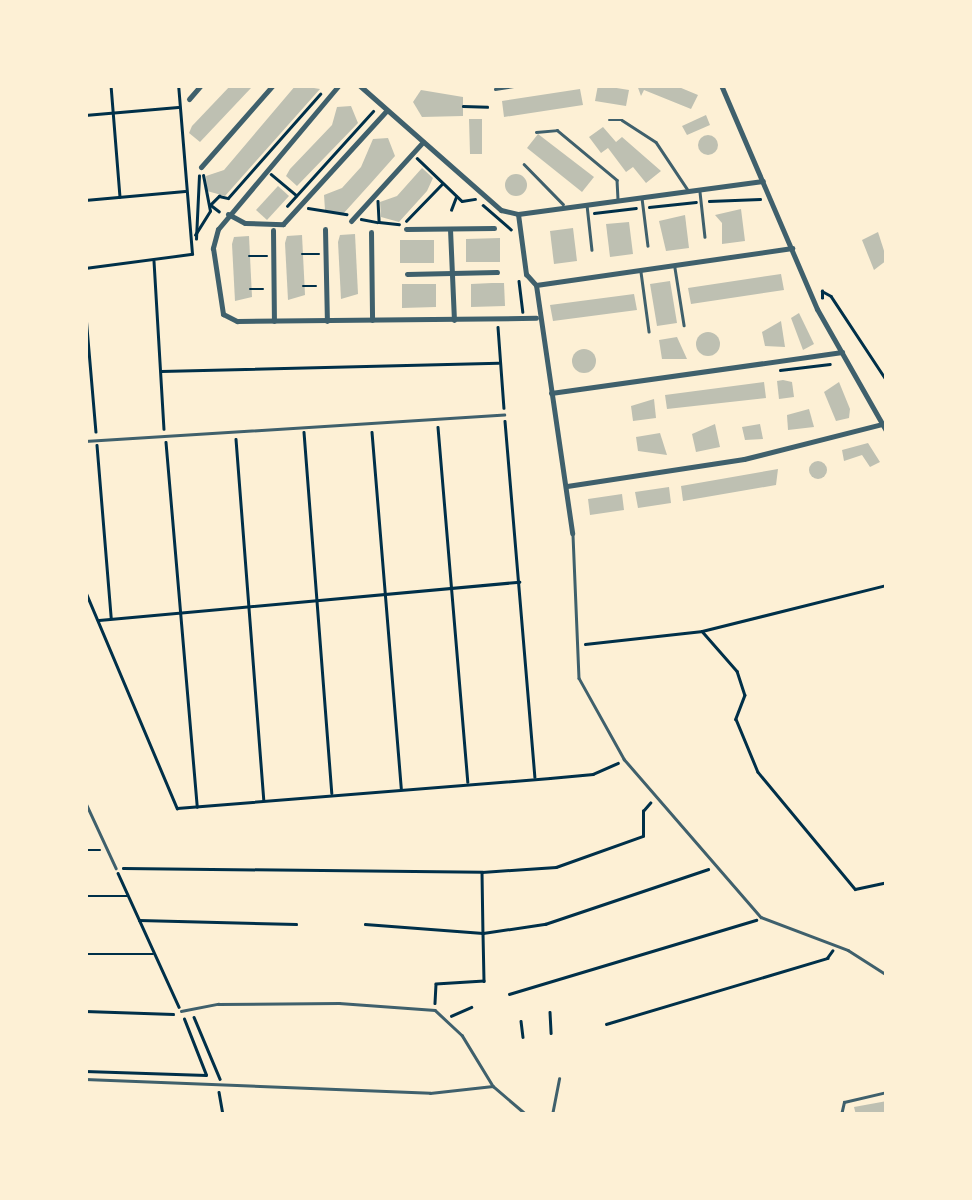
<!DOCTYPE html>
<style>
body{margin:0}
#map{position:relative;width:972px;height:1200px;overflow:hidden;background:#fdf0d5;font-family:"PT Serif",serif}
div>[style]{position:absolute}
.building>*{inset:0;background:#bec0b2}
.round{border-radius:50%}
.path>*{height:2.5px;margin:-1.25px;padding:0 1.25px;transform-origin:1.25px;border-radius:1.25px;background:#003049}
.service>*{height:2.5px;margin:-1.25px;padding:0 1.25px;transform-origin:1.25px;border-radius:1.25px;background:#3f606c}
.minor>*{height:5px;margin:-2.5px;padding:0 2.5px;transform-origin:2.5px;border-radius:2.5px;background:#3f606c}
span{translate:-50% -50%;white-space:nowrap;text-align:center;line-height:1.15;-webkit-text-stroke:10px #fdf0d5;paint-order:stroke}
.frame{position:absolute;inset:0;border:88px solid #fdf0d5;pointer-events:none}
</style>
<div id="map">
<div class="building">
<i style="clip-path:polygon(231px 85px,251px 88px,200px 142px,189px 133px,192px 126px)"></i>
<i style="clip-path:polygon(296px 85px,320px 89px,225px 196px,207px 191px,206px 176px,224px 170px)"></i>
<i style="clip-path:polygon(598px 85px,629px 90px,626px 106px,595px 101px)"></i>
<i style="clip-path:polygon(637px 85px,674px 85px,698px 95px,691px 109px,644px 90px,641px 96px)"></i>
<i style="clip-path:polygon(580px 89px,583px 105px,504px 117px,502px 101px)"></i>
<i style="clip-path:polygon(421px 90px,463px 97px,463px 116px,422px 117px,413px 102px)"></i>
<i style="clip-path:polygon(351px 106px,358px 123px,297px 186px,286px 176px,290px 169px,332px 125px,337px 107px)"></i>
<i style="clip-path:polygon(706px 115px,710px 125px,687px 135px,682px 126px)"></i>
<i style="clip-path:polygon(469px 119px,482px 119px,482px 154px,470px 154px)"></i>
<i style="clip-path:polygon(603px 127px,616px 142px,622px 137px,661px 171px,646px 183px,633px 167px,626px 172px,608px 148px,601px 153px,589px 137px)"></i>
<i style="clip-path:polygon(538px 134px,594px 177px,582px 192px,527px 148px)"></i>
<i class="round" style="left:698px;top:135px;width:20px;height:20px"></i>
<i style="clip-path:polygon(388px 138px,395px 156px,371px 183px,343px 214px,325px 210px,324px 195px,342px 188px,361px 167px,373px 139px)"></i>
<i style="clip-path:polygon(422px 168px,433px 178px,427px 191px,399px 222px,381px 217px,380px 202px,397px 196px)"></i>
<i class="round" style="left:505px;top:174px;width:22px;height:22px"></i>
<i style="clip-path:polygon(278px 186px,289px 196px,267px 220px,256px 210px)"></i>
<i style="clip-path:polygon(741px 209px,745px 241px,722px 244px,722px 223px,715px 215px)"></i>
<i style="clip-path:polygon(685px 215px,689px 248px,666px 251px,659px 221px)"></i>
<i style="clip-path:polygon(629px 222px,633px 254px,610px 257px,606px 224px)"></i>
<i style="clip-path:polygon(573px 228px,577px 261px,554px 264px,550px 231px)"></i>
<i style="clip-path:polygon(878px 232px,887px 260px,874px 270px,862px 240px)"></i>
<i style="clip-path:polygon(355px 234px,358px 294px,341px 299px,338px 242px,340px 235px)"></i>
<i style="clip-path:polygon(302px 235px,305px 295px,288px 300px,285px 243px,287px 236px)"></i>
<i style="clip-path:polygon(249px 236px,252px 297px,235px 301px,232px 244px,234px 237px)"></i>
<i style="clip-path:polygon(500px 238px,500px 262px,466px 262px,466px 239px)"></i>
<i style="clip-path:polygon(400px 240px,434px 240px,434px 263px,400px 263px)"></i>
<i style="clip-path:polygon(781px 274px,784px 290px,691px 304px,688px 288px)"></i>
<i style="clip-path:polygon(670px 281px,677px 323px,657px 326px,650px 284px)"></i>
<i style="clip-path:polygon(492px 283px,504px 283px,505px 306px,471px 307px,471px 284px)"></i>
<i style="clip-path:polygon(402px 284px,436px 284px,436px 307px,402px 308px)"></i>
<i style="clip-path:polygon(634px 294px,637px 310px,553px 321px,550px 305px)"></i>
<i style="clip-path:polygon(799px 313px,814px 344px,803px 350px,791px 318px)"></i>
<i style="clip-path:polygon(781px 321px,785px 347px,765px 346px,762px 332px)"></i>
<i class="round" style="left:696px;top:332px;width:24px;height:24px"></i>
<i style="clip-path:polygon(677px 337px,687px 359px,662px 359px,659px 340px)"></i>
<i class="round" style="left:572px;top:349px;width:24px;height:24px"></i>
<i style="clip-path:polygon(783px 380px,792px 382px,794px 397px,779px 399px,777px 381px)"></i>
<i style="clip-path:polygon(764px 382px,766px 398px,667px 409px,665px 395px)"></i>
<i style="clip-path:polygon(839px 382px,850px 409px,849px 418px,836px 421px,824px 392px)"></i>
<i style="clip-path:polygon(654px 399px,656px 418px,633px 421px,631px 406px)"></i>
<i style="clip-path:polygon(809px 409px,814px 427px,788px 430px,787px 415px)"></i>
<i style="clip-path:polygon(715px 424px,720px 447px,696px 452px,692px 434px)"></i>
<i style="clip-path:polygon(760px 424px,763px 439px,745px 440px,742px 427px)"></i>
<i style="clip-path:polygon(660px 433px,667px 455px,638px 451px,636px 437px)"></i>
<i style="clip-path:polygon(868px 443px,880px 462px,870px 467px,862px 455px,844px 461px,842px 450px)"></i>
<i class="round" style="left:809px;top:461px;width:18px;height:18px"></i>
<i style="clip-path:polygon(778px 469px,776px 485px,683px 501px,681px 486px)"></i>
<i style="clip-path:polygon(669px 487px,671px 503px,638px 508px,635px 492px)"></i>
<i style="clip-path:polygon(622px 494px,624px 510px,590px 515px,588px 499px)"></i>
<i style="clip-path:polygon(887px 1101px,887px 1115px,856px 1115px,854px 1107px)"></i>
</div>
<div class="path">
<i style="left:111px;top:85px;width:112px;rotate:85.4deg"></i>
<i style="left:463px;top:106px;width:24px;rotate:2deg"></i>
<i style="left:85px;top:115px;width:93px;rotate:-4.9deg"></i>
<i style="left:417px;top:158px;width:62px;rotate:43.7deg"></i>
<i style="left:462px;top:201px;width:13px;rotate:-9deg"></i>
<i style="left:271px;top:174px;width:33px;rotate:40deg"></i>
<i style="left:85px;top:200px;width:100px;rotate:-5.1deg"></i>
<i style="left:378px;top:201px;width:21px;rotate:87deg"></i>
<i style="left:379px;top:222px;width:20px;rotate:6deg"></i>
<i style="left:709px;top:201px;width:51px;rotate:-2.2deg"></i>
<i style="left:483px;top:205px;width:37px;rotate:41deg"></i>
<i style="left:287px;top:206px;width:128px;rotate:-47.8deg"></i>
<i style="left:649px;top:207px;width:47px;rotate:-6.1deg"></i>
<i style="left:308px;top:208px;width:39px;rotate:9deg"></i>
<i style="left:451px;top:210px;width:14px;rotate:-69deg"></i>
<i style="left:219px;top:212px;width:11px;rotate:-142deg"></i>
<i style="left:210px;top:205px;width:13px;rotate:-45deg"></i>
<i style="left:219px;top:196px;width:9px;rotate:13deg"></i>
<i style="left:228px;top:198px;width:139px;rotate:-48.5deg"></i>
<i style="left:594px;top:213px;width:42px;rotate:-6.8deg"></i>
<i style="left:361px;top:219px;width:16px;rotate:11deg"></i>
<i style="left:406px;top:221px;width:52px;rotate:-45.8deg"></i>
<i style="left:195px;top:235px;width:28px;rotate:-58deg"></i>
<i style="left:210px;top:211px;width:36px;rotate:-101deg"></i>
<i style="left:196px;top:239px;width:63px;rotate:-87.3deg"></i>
<i style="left:302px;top:254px;width:17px"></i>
<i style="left:249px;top:256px;width:18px"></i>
<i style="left:154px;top:261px;width:168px;rotate:86.6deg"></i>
<i style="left:85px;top:268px;width:108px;rotate:-7.5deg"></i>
<i style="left:192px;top:254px;width:170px;rotate:-94.7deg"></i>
<i style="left:519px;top:281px;width:31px;rotate:83deg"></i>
<i style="left:303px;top:286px;width:13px"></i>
<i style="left:250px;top:289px;width:13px"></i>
<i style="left:822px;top:298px;width:7px;rotate:-90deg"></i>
<i style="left:822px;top:291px;width:10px;rotate:29deg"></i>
<i style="left:831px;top:296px;width:102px;rotate:56.6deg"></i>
<i style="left:85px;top:304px;width:128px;rotate:85.1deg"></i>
<i style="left:498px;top:327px;width:81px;rotate:85.8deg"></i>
<i style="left:780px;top:370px;width:50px;rotate:-6.8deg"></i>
<i style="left:161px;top:371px;width:337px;rotate:-1.4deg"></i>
<i style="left:505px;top:421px;width:357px;rotate:85.2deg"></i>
<i style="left:438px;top:427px;width:356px;rotate:85.2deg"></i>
<i style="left:304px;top:432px;width:362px;rotate:85.6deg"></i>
<i style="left:372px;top:432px;width:357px;rotate:85.3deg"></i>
<i style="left:236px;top:439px;width:362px;rotate:85.6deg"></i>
<i style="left:166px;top:442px;width:366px;rotate:85.1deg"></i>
<i style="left:97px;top:445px;width:173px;rotate:85.3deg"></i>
<i style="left:85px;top:590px;width:237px;rotate:67.1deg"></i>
<i style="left:177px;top:808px;width:374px;rotate:-4.6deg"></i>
<i style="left:550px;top:778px;width:43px;rotate:-5.3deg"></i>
<i style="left:593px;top:774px;width:27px;rotate:-24deg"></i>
<i style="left:99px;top:620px;width:422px;rotate:-5.2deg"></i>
<i style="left:702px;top:631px;width:53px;rotate:48.8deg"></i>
<i style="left:737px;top:671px;width:25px;rotate:72deg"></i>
<i style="left:745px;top:695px;width:26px;rotate:111deg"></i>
<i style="left:736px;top:719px;width:57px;rotate:67.5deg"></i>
<i style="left:758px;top:772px;width:152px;rotate:50.3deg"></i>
<i style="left:855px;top:889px;width:33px;rotate:-12deg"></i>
<i style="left:585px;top:644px;width:118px;rotate:-6.3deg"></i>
<i style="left:702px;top:631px;width:191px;rotate:-14deg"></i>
<i style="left:85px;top:850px;width:15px"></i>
<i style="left:123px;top:868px;width:359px;rotate:0.6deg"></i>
<i style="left:482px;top:872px;width:74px;rotate:-3.9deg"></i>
<i style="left:556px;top:867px;width:92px;rotate:-19.6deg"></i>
<i style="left:643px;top:836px;width:25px;rotate:-90deg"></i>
<i style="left:643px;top:811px;width:11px;rotate:-49deg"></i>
<i style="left:482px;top:872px;width:61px;rotate:89.1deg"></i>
<i style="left:483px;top:933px;width:63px;rotate:-8.3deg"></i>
<i style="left:545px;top:924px;width:172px;rotate:-18.6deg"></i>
<i style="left:118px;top:873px;width:147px;rotate:65.5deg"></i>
<i style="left:85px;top:896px;width:42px"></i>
<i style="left:139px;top:920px;width:157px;rotate:1.5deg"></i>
<i style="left:365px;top:924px;width:118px;rotate:4.4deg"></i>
<i style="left:483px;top:933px;width:48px;rotate:88.8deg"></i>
<i style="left:484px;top:981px;width:48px;rotate:176.4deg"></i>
<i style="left:436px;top:984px;width:19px;rotate:93deg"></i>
<i style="left:85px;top:954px;width:68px"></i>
<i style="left:509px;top:994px;width:258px;rotate:-16.7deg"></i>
<i style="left:85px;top:1011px;width:88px;rotate:2deg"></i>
<i style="left:550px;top:1012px;width:21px;rotate:87deg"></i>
<i style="left:451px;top:1016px;width:22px;rotate:-24deg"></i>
<i style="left:194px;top:1017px;width:67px;rotate:67.2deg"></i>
<i style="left:521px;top:1021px;width:16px;rotate:83deg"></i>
<i style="left:606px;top:1024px;width:231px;rotate:-16.6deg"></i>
<i style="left:827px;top:958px;width:9px;rotate:-54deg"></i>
<i style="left:85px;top:1071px;width:121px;rotate:1.9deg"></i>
<i style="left:206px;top:1075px;width:60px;rotate:-111.4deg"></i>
<i style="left:219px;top:1092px;width:23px;rotate:80deg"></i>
</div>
<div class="service">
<i style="left:495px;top:89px;width:26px;rotate:-9deg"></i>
<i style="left:609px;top:120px;width:13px"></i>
<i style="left:622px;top:120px;width:40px;rotate:32.9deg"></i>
<i style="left:656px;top:142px;width:58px;rotate:56.3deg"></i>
<i style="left:536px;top:132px;width:21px;rotate:-5deg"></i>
<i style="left:557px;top:130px;width:78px;rotate:39.8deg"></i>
<i style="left:617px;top:180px;width:19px;rotate:87deg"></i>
<i style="left:524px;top:164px;width:56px;rotate:45.7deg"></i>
<i style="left:700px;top:192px;width:45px;rotate:83.7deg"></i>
<i style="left:642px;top:198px;width:48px;rotate:82.9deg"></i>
<i style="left:587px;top:205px;width:45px;rotate:83.7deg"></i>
<i style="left:675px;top:268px;width:58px;rotate:81deg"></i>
<i style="left:641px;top:272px;width:60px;rotate:82.3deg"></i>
<i style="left:85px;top:441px;width:420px;rotate:-3.6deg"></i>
<i style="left:573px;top:535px;width:143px;rotate:87.6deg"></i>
<i style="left:579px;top:678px;width:93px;rotate:60.9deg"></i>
<i style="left:624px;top:759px;width:209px;rotate:49.1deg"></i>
<i style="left:761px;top:917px;width:93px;rotate:20.8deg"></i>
<i style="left:848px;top:950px;width:46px;rotate:32.7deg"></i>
<i style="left:85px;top:801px;width:74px;rotate:65.2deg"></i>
<i style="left:181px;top:1011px;width:38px;rotate:-11deg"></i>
<i style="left:218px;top:1004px;width:121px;rotate:-0.5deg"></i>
<i style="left:339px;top:1003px;width:96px;rotate:4.2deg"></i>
<i style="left:435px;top:1010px;width:37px;rotate:43deg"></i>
<i style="left:462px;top:1035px;width:60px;rotate:58.7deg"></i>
<i style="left:493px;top:1086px;width:45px;rotate:40.5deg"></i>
<i style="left:85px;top:1079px;width:345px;rotate:2.3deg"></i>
<i style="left:430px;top:1093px;width:63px;rotate:-6.3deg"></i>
<i style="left:552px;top:1115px;width:37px;rotate:-79deg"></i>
<i style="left:841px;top:1115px;width:13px;rotate:-77deg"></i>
<i style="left:844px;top:1102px;width:44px;rotate:-13.1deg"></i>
</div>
<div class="minor">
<i style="left:339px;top:85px;width:188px;rotate:130deg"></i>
<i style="left:218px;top:229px;width:20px;rotate:105deg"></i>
<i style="left:213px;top:248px;width:67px;rotate:81.4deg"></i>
<i style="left:223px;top:314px;width:16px;rotate:27deg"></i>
<i style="left:237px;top:321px;width:299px;rotate:-0.6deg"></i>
<i style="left:359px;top:85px;width:189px;rotate:41.4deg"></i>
<i style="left:501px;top:210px;width:17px;rotate:13deg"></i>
<i style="left:518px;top:214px;width:247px;rotate:-7.7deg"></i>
<i style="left:721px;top:85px;width:244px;rotate:66.8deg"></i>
<i style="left:817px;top:309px;width:142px;rotate:60.4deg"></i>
<i style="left:189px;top:99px;width:18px;rotate:-49deg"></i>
<i style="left:201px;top:167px;width:109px;rotate:-48.7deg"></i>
<i style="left:228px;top:214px;width:19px;rotate:28deg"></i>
<i style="left:245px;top:223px;width:38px;rotate:2deg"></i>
<i style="left:283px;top:224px;width:154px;rotate:-47.6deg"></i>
<i style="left:518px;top:214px;width:61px;rotate:82.4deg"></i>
<i style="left:526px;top:274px;width:15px;rotate:48deg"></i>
<i style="left:536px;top:285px;width:251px;rotate:81.7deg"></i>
<i style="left:351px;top:221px;width:107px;rotate:-47.7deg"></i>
<i style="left:325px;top:229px;width:92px;rotate:88.8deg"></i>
<i style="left:406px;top:229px;width:88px;rotate:-0.7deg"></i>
<i style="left:450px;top:229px;width:91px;rotate:87.5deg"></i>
<i style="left:273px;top:230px;width:91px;rotate:89.4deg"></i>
<i style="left:371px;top:232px;width:88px;rotate:89.3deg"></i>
<i style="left:407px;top:274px;width:90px;rotate:-1.3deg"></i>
<i style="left:536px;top:285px;width:259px;rotate:-8.2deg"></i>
<i style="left:551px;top:393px;width:294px;rotate:-8deg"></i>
<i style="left:567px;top:486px;width:179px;rotate:-8.7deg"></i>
<i style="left:744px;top:459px;width:142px;rotate:-14.2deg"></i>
</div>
<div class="frame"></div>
</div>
